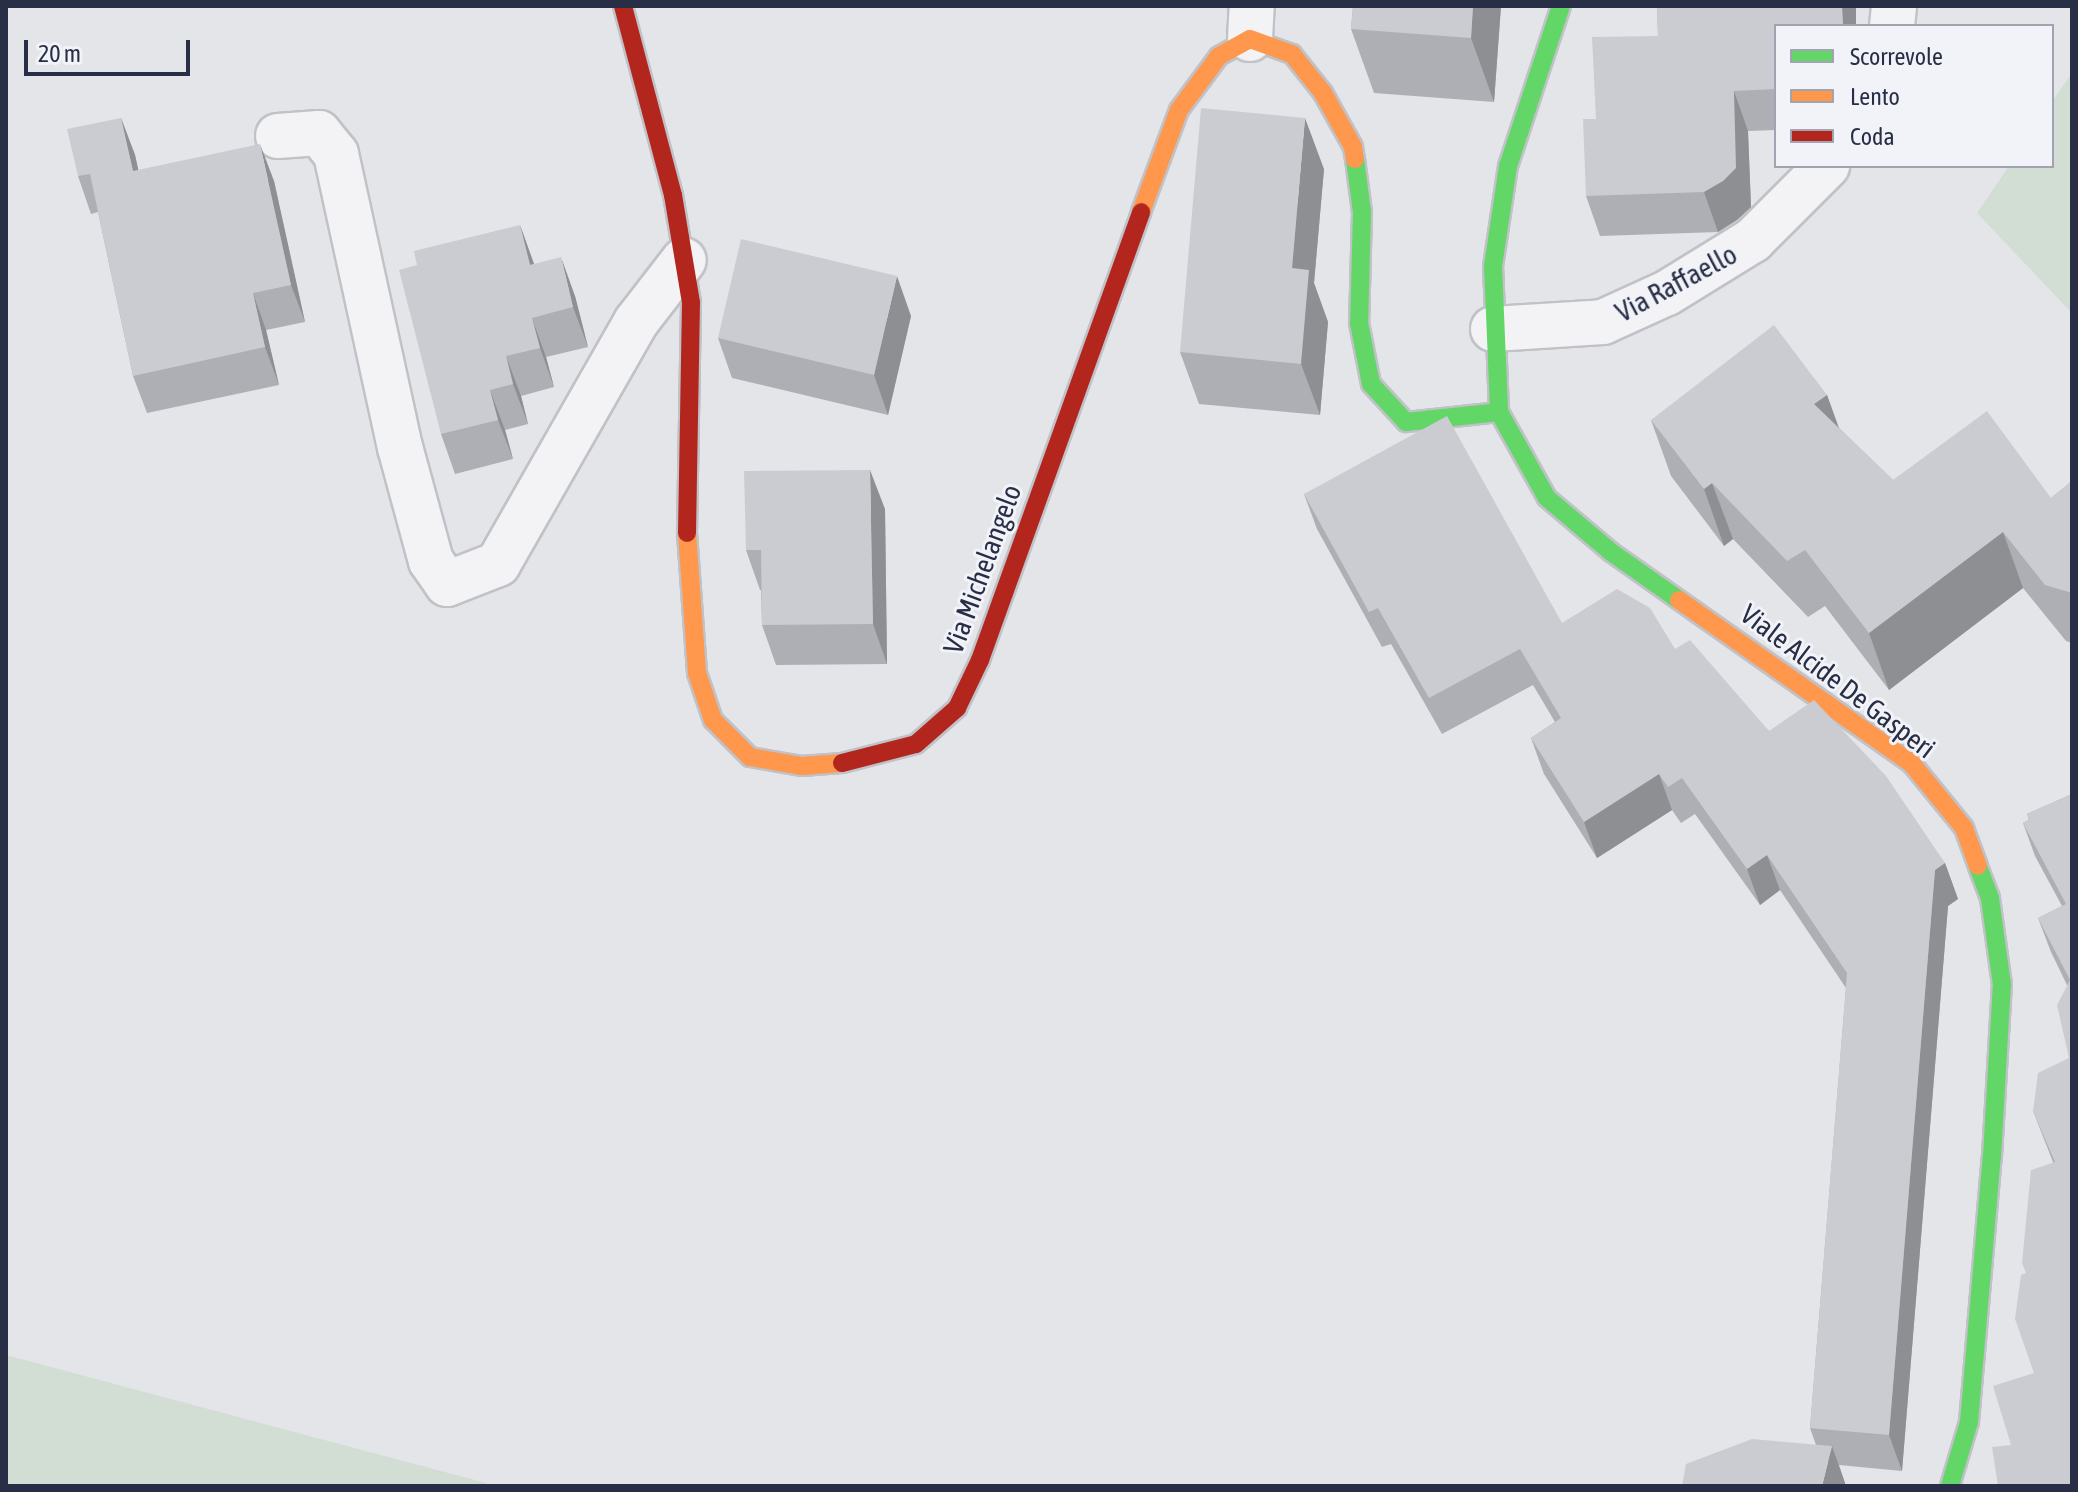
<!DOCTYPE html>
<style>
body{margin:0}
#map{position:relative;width:2078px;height:1492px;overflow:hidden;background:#e3e5e9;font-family:"Asap Condensed",sans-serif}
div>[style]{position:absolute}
.green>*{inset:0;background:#d2ddd3}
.roads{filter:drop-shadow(2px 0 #c0c2c7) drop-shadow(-2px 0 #c0c2c7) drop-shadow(0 2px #c0c2c7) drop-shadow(0 -2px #c0c2c7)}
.street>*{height:44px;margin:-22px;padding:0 22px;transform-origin:22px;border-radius:22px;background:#f3f3f5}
.fast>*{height:18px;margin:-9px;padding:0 9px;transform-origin:9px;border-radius:9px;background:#63d668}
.slow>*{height:18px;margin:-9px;padding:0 9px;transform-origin:9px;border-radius:9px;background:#ff974d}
.jam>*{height:18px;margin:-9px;padding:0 9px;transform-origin:9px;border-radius:9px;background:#b3261e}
.wall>*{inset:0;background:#aeafb4}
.shaded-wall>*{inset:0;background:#8d8f92}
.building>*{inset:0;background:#caccd1}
span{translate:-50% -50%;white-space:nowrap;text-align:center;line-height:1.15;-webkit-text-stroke:6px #f1f3f8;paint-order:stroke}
.street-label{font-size:28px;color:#282e45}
.frame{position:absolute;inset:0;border:8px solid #282e45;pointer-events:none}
.legend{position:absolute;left:1774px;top:24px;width:280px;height:144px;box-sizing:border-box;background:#f1f3f8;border:2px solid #a1a4b0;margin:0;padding:10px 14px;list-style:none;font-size:24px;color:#282e45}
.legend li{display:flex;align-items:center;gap:16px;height:40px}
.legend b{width:40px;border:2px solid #a1a4b0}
.scale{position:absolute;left:24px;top:40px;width:166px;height:36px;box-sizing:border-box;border:4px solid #282e45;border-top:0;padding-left:10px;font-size:24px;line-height:28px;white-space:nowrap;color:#282e45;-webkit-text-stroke:6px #f1f3f8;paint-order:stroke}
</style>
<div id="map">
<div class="green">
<i style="clip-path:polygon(2072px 73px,2072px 313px,1977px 213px,2009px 166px,2052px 166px,2052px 102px)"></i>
<i style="clip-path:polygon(6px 1355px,486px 1483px,486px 1486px,6px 1486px)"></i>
</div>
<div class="roads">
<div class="street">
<i style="left:1892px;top:26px;width:20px;rotate:-84deg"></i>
<i style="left:1250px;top:39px;width:33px;rotate:-87deg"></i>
<i style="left:278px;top:136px;width:41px;rotate:-4.2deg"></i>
<i style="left:319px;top:133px;width:27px;rotate:51deg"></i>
<i style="left:336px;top:154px;width:300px;rotate:77.7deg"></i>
<i style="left:400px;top:447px;width:118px;rotate:74.8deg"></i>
<i style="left:431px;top:561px;width:28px;rotate:55deg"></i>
<i style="left:447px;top:584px;width:55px;rotate:-21.4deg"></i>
<i style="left:498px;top:564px;width:279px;rotate:-60.3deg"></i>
<i style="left:636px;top:322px;width:78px;rotate:-52.3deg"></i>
<i style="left:1493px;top:329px;width:110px;rotate:-3.6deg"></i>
<i style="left:1603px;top:322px;width:70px;rotate:-24.4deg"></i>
<i style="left:1667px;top:293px;width:101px;rotate:-31.6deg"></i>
<i style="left:1753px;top:240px;width:105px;rotate:-45deg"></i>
</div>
<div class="fast">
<i style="left:1561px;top:6px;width:169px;rotate:108.3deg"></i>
<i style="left:1508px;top:166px;width:101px;rotate:98.5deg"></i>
<i style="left:1493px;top:266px;width:146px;rotate:87.6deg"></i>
<i style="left:1499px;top:412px;width:98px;rotate:60.8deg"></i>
<i style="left:1547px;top:498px;width:84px;rotate:40.2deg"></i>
<i style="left:1611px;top:552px;width:83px;rotate:35.2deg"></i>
<i style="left:1355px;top:159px;width:53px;rotate:82.5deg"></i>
<i style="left:1362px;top:212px;width:111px;rotate:91.5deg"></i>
<i style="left:1359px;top:323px;width:62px;rotate:78.9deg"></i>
<i style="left:1371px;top:384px;width:52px;rotate:47.4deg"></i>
<i style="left:1406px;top:422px;width:94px;rotate:-6.1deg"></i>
<i style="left:1950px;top:1486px;width:67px;rotate:-73.5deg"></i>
<i style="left:1969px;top:1422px;width:267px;rotate:-85.1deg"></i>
<i style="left:1992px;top:1156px;width:171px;rotate:-86.7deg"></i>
<i style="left:2002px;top:985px;width:88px;rotate:-97.9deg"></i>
<i style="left:1990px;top:898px;width:34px;rotate:-111deg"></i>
</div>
<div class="slow">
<i style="left:1141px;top:212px;width:109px;rotate:-69.6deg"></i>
<i style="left:1179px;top:110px;width:67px;rotate:-53.5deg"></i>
<i style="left:1219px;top:56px;width:35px;rotate:-29deg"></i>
<i style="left:1250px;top:39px;width:45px;rotate:19.7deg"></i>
<i style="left:1292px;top:54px;width:50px;rotate:51.5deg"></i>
<i style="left:1323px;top:93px;width:62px;rotate:60.9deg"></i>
<i style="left:1353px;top:147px;width:12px;rotate:81deg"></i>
<i style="left:687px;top:533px;width:140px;rotate:85.9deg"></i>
<i style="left:697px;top:673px;width:50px;rotate:71.2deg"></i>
<i style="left:713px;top:720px;width:52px;rotate:45deg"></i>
<i style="left:750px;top:757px;width:53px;rotate:9.8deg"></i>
<i style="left:802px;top:766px;width:40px;rotate:-4.3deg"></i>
<i style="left:1679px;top:600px;width:285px;rotate:35.1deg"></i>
<i style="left:1912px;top:764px;width:82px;rotate:50.9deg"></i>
<i style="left:1964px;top:828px;width:40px;rotate:69.8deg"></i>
</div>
<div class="jam">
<i style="left:623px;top:6px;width:196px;rotate:75.2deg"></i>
<i style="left:673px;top:195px;width:109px;rotate:80.5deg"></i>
<i style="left:691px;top:303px;width:230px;rotate:91deg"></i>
<i style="left:842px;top:763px;width:76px;rotate:-14.4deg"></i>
<i style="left:916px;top:744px;width:55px;rotate:-41.3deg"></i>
<i style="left:957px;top:708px;width:53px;rotate:-64.4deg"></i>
<i style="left:980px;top:660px;width:476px;rotate:-70.2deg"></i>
</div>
</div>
<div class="wall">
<i style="clip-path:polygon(1353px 6px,1501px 6px,1494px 102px,1374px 93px,1351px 29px)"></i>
<i style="clip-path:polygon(1657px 6px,1856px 6px,1856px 26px,1776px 26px,1776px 130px,1748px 131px,1751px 207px,1737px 220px,1718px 232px,1600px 236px,1586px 196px,1596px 119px,1658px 36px)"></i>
<i style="clip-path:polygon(121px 118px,135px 155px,138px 170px,274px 181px,305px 322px,266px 330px,279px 385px,147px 413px,133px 376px,98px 212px,91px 214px,78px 176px)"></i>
<i style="clip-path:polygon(1324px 169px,1314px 283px,1328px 322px,1320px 415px,1199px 404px,1180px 352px)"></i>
<i style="clip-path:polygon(520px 225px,534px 264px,575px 296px,588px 347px,546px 357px,554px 387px,521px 396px,528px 424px,505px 430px,513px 459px,455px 474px,441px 434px)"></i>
<i style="clip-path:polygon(911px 316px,888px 415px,732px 378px,718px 338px)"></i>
<i style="clip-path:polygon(1827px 395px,1839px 428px,1893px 480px,2051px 498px,2072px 481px,2072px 643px,2066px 641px,2023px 588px,1889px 690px,1825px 606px,1808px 617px,1733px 539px,1724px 546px,1671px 476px,1651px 420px)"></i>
<i style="clip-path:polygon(1304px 494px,1562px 623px,1675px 649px,1769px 731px,1945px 863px,1958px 899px,1948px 906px,1902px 1471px,1839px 1465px,1846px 1486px,1816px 1445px,1810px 1428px,1846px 988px,1780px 890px,1760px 905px,1695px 814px,1681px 823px,1672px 810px,1597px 858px,1544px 774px,1531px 738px,1555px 722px,1533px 685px,1442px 734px,1391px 644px,1382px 647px,1317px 529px)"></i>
<i style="clip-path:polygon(885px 509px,887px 664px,776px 665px,762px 625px,761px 590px,760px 590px,746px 550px)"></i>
<i style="clip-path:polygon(2072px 794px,2072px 1486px,2011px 1445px,2034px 1373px,2026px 1273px,2053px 1162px,2033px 1111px,2069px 1058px,2067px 985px,2051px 952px,2038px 918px,2062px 906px,2035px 856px,2023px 823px,2029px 820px,2027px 814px)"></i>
</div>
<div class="shaded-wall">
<i style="clip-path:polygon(1473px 6px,1501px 6px,1494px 102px,1471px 38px)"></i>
<i style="clip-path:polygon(1842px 6px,1856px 6px,1856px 26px,1843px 26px)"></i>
<i style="clip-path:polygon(1734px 91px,1748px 131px,1751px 207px,1737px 220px,1718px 232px,1704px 192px)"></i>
<i style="clip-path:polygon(121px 118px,135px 155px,147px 209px,133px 171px)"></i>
<i style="clip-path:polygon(1305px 118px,1324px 169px,1314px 283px,1328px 322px,1320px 415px,1301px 364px,1292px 268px)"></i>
<i style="clip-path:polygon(260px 144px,274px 181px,305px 322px,291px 285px)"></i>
<i style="clip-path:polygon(520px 225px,534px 264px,530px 265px)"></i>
<i style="clip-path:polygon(561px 257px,575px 296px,588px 347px,573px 307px)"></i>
<i style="clip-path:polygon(897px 276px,911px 316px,888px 415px,874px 375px)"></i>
<i style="clip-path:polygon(253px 293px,266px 330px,279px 385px,265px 347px)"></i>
<i style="clip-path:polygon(532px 318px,546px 357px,554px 387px,540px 348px)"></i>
<i style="clip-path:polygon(506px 356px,521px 396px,528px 424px,513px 384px)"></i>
<i style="clip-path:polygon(490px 390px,505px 430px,513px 459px,498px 420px)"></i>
<i style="clip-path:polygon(1827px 395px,1847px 451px,1814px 404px)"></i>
<i style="clip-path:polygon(870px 470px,885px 509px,887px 664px,873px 624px)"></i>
<i style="clip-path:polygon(1712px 483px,1733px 539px,1724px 546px,1704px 489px)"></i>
<i style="clip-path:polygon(2003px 532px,2023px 588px,1889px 690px,1869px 633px)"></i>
<i style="clip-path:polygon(1659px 774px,1672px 810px,1597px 858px,1584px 822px)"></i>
<i style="clip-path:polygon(1767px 855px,1780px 890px,1760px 905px,1747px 869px)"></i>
<i style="clip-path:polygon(1945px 863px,1958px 899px,1948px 906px,1902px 1471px,1889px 1435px,1935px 870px)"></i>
<i style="clip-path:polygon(1832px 1446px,1846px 1486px,1822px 1486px)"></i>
</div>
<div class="building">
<i style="clip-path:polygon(1353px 6px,1473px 6px,1471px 38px,1351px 29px)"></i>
<i style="clip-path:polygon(1657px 6px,1842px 6px,1843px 26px,1776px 26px,1776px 89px,1734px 91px,1736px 168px,1723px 181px,1704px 192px,1586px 196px,1583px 119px,1596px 119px,1592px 37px,1658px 36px)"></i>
<i style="clip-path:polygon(1201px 108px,1305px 118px,1292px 268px,1309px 270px,1301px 364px,1180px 352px)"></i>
<i style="clip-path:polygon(121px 118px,133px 171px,260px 144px,291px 285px,253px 293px,265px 347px,133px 376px,90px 174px,78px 176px,67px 129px)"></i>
<i style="clip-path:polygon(520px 225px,530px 265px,561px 257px,573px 307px,532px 318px,540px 348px,506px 356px,513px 384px,490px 390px,498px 420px,441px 434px,399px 270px,417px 265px,414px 251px)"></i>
<i style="clip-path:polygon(741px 239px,897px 276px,874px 375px,718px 338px)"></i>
<i style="clip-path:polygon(1774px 325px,1827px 395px,1814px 404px,1893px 480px,1987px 411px,2051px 498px,2072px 481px,2072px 593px,2045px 585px,2003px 532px,1869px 633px,1805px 550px,1787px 561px,1712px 483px,1704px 489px,1651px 420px)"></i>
<i style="clip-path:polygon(1447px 416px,1562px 623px,1617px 589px,1650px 608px,1675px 649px,1690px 640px,1769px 731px,1814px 700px,1886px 776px,1945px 863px,1935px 870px,1889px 1435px,1810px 1428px,1847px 973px,1767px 855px,1747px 869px,1682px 778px,1668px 787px,1659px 774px,1584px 822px,1531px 738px,1561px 718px,1520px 649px,1429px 698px,1378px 608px,1369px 612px,1304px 494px)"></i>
<i style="clip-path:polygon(870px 470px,873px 624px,762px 625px,761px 550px,746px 550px,744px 471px)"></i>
<i style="clip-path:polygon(2072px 794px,2072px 1486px,1998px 1486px,1992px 1447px,2011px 1445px,1993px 1386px,2034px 1373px,2015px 1319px,2021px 1275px,2026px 1273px,2022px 1263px,2031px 1170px,2055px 1162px,2033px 1111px,2038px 1073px,2069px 1058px,2057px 1005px,2070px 980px,2038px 918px,2066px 904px,2023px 823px,2029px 819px,2027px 814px)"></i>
<i style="clip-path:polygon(1752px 1439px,1832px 1446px,1822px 1486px,1682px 1486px,1686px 1464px)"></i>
</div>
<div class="street-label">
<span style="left:1676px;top:283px;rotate:-28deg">Via Raffaello</span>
<span style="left:982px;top:569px;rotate:-70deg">Via Michelangelo</span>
<span style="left:1838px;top:681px;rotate:37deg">Viale Alcide De Gasperi</span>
</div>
<div class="frame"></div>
<ul class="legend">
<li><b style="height:10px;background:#63d668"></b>Scorrevole</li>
<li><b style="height:10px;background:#ff974d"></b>Lento</li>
<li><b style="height:10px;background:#b3261e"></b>Coda</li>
</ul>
<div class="scale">20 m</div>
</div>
